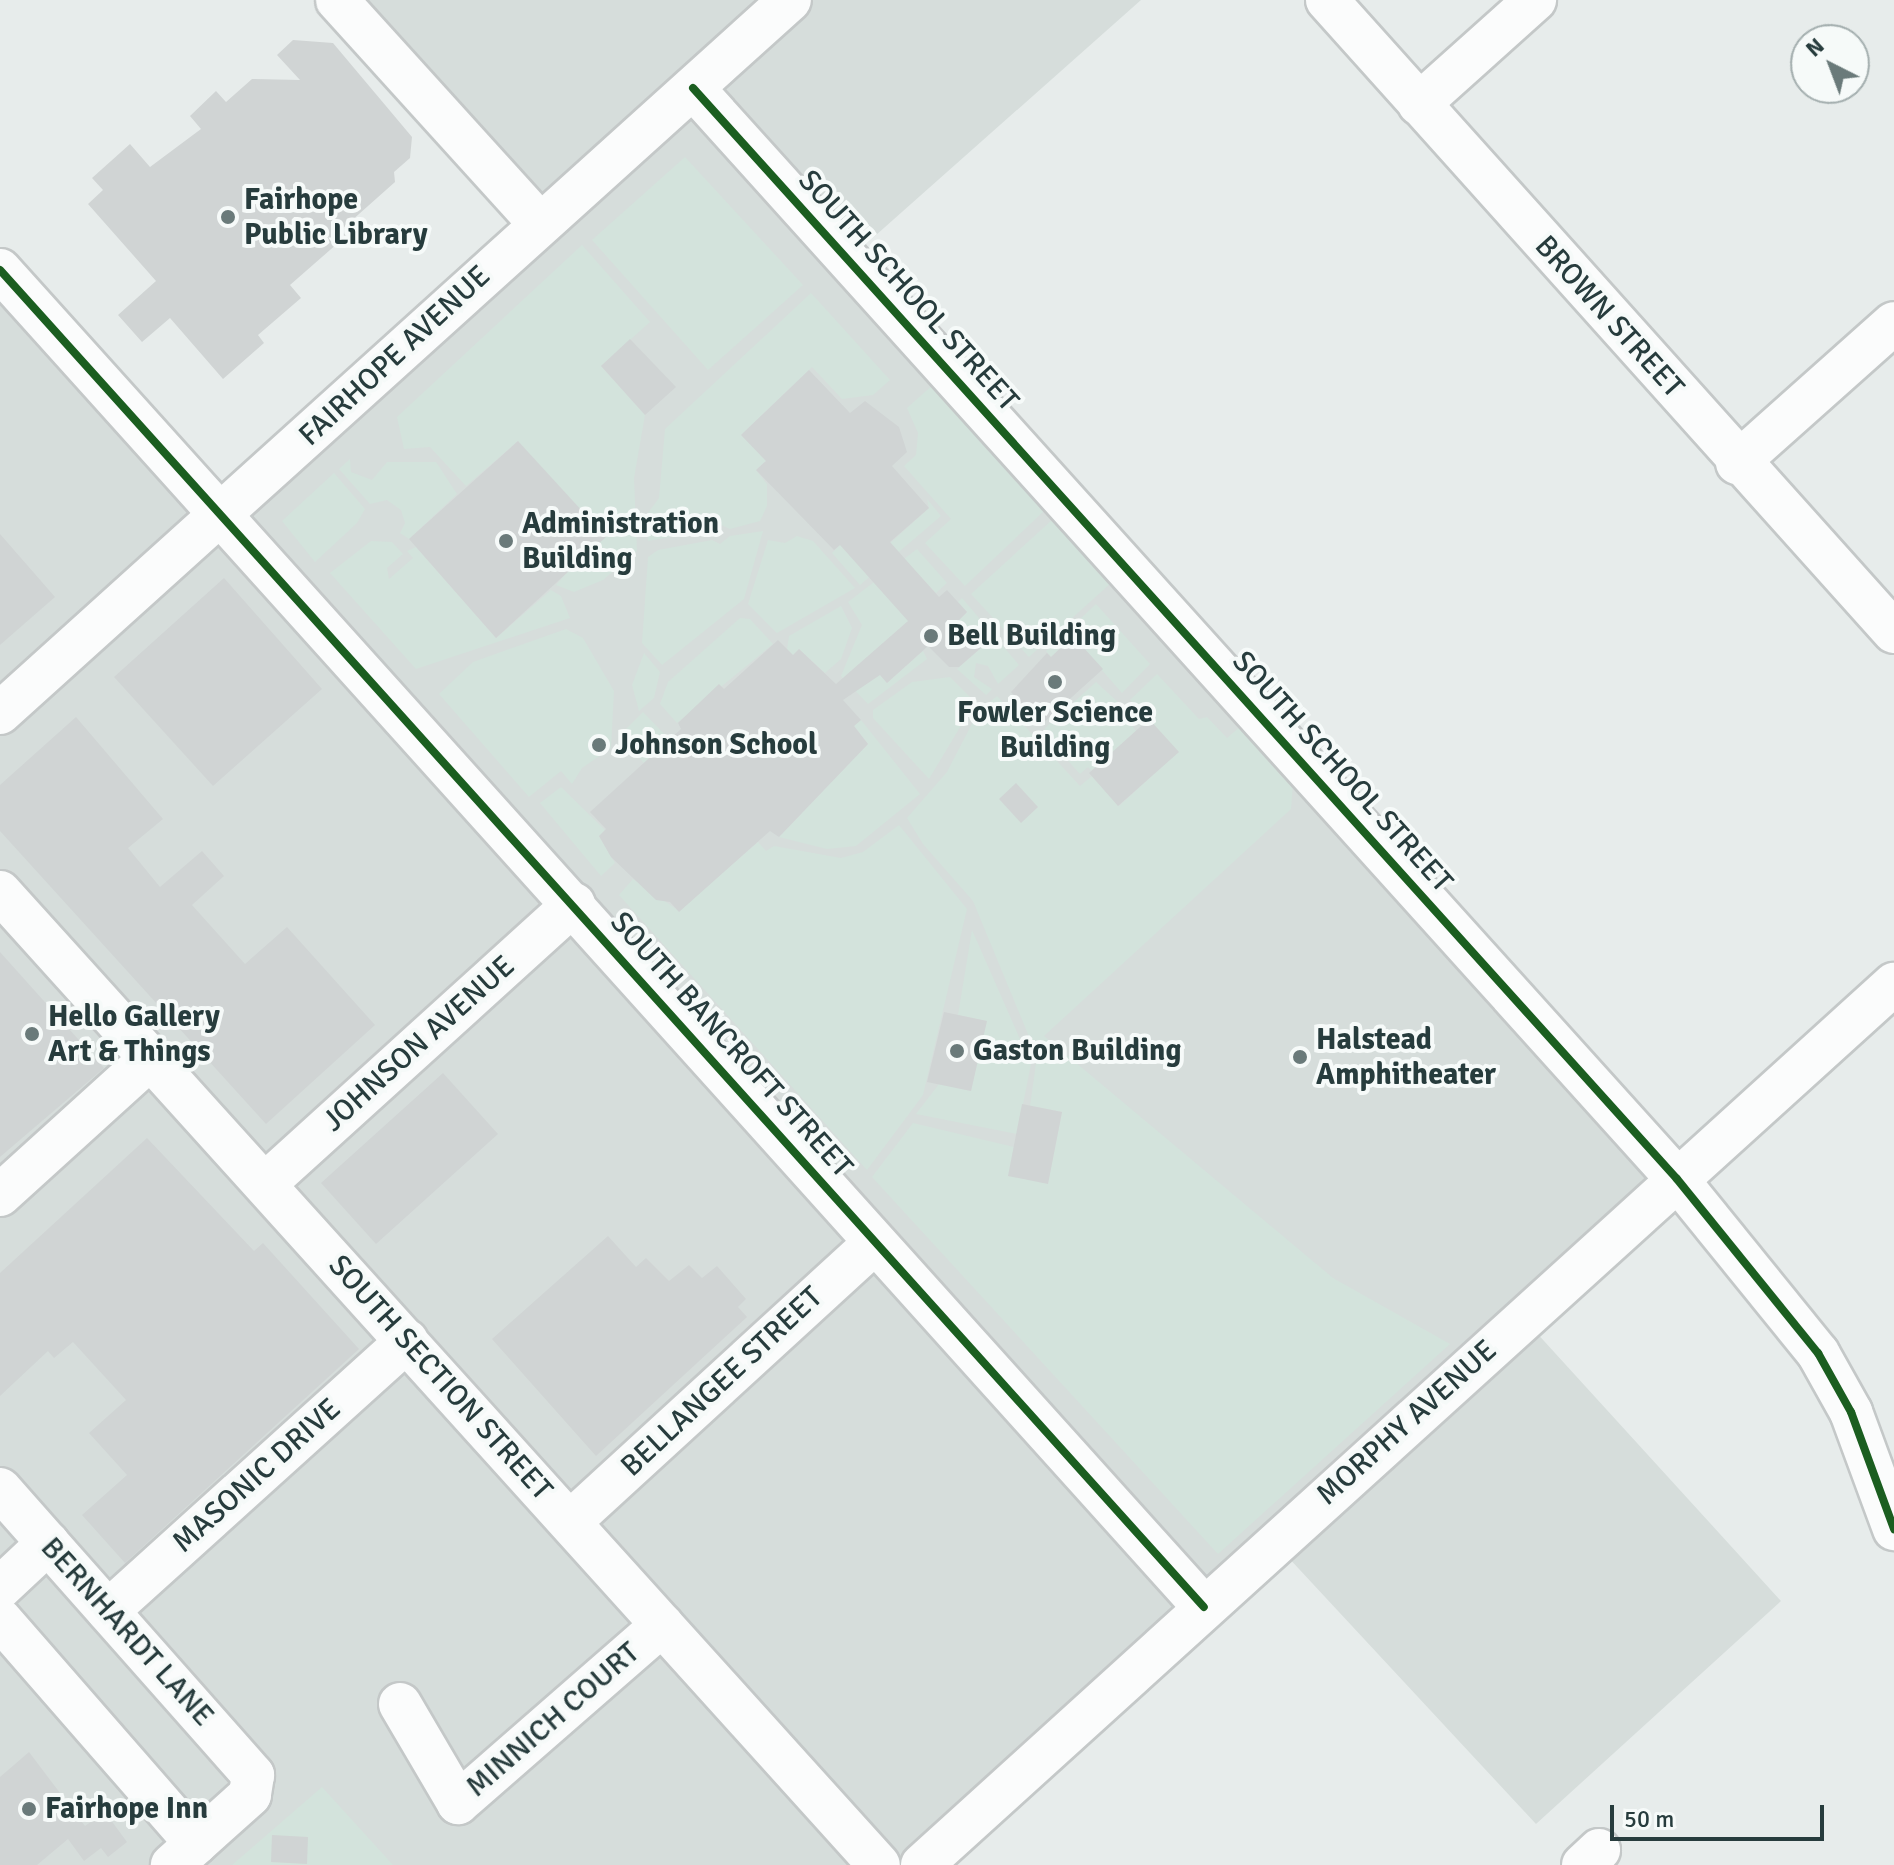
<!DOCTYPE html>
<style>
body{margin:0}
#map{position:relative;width:1894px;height:1865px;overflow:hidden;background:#e7eceb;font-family:Signika,sans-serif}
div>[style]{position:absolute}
.built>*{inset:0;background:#d6dddb}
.green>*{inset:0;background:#d3e3dc}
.building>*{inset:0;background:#d0d4d4}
.roads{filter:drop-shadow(2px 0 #c4c8c8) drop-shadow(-2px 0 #c4c8c8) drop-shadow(0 2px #c4c8c8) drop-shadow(0 -2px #c4c8c8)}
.minor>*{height:42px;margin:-21px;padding:0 21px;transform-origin:21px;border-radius:21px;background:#fbfcfc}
.cycleway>*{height:8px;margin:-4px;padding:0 4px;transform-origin:4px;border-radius:4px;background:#1b5e20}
.dots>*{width:22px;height:22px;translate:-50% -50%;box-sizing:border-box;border:4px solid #f6faf9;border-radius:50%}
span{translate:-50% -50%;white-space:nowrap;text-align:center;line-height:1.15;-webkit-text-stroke:8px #f6faf9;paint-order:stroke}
.poi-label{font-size:30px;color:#273c3d;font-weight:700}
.left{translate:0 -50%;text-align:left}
.street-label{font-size:30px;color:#273c3d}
.north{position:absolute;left:1790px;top:24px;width:80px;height:80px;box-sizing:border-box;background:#f6faf9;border:2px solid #a3aeae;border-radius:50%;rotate:318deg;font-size:22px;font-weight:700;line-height:32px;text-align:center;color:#273c3d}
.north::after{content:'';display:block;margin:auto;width:28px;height:36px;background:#6a7a7a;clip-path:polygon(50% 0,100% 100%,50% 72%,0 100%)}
.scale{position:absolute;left:1610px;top:1805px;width:214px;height:36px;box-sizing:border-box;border:4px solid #273c3d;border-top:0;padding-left:10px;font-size:24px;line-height:28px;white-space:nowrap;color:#273c3d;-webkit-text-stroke:6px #f6faf9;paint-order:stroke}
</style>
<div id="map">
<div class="built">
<i style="clip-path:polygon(360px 0,1141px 0,840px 267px,1045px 510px,1655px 1180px,1515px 1309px,1781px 1601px,1536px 1824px,1286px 1555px,942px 1865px,0 1865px,0 248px,239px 510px,560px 220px)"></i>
</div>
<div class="green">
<i style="clip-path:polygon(685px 157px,803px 285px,708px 370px,592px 240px)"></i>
<i style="clip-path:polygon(582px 245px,650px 322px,601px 366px,645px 415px,634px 478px,637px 551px,603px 580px,574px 592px,556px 585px,569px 570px,518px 441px,466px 486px,430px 447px,404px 449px,397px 417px)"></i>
<i style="clip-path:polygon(811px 293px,890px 380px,873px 395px,842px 399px,812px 367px,742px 434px,766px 461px,756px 470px,767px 484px,767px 506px,760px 521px,730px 529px,717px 523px,710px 530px,648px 541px,648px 513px,659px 498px,665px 429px)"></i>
<i style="clip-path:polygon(935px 383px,1045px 510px,965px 586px,925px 543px,951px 519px,904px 466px,916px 455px,918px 433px,907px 408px)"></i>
<i style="clip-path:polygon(350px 459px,351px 472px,372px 480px,387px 462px,436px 462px,457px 494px,409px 539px,400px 533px,405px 523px,401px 510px,387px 500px,370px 504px,339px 469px)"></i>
<i style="clip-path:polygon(334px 473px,365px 509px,357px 523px,315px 562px,282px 521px)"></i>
<i style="clip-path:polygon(927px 499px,941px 516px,860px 585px,832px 553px,840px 545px,877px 555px,929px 508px)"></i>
<i style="clip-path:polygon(1053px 519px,1111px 583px,1029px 657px,971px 594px)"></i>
<i style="clip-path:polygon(763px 531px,744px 599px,662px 665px,642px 643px,648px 557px,658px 550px,712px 540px,720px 544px,730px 536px)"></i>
<i style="clip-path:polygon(797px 536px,813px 541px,855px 588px,777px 633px,748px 604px,768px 540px,785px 543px)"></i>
<i style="clip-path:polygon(371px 541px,392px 542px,403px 554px,387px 568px,389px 579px,413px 558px,407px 551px,416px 547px,496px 638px,551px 590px,561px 596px,570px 618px,416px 669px,330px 573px)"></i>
<i style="clip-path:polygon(917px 549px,947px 583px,936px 593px,914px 570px,910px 623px,866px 659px,887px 683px,923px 651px,927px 659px,868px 704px,841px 676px,862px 625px,848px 602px)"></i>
<i style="clip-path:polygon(962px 598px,1019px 665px,998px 684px,988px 666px,976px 663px,974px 677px,992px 689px,986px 695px,957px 669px,982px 647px,958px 621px,967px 612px,958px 602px)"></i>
<i style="clip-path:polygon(1096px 604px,1150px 664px,1122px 693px,1073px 637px,1051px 657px,1046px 651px)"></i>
<i style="clip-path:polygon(841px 606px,852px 628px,841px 659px,825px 673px,799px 649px,793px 655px,787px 649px,789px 636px)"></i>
<i style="clip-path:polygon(740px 618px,750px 619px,773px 644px,677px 723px,660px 704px,668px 682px)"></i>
<i style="clip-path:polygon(566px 629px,583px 638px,614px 691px,611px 748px,582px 768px,572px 784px,561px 771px,529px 797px,439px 694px,473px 662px)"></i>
<i style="clip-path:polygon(644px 653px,660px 672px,654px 698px,639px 711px,632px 685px)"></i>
<i style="clip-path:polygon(1157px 674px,1199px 719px,1207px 717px,1227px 738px,1241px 726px,1293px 784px,1291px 809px,1044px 1036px,1333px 1278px,1450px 1344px,1218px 1554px,872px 1177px,913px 1123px,1014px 1147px,1009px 1176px,1048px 1183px,1062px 1112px,1030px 1106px,1037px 1056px,973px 901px,923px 844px,907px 818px,947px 772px,978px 712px,997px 696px,1080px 786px,1092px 776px,1119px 806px,1178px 752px,1130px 700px)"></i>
<i style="clip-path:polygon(950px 677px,975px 702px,929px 779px,873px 718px,873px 710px,912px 682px)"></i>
<i style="clip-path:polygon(1096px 682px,1131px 714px,1129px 722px,1136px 731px,1092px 771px,1088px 767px,1080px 774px,1046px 736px,1045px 728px)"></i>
<i style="clip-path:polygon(643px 712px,670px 740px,644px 763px,619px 736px)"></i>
<i style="clip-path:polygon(861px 720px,920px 794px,856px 846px,827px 849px,779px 837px,868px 744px,854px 726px)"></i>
<i style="clip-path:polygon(561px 787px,605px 830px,599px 836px,615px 863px,601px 876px,540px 803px)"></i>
<i style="clip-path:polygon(899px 825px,967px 909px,923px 1095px,867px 1170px,619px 895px,633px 879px,679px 911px,758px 842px,766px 851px,774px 846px,841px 858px,863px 852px)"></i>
<i style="clip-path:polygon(972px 930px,1031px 1064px,1017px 1134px,916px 1114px,939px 1084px,971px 1091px,986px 1021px,958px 1015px)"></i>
<i style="clip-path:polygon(322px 1787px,393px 1865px,232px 1865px)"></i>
</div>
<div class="building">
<i style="clip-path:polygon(293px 40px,333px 43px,412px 137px,410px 158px,394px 172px,395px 182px,341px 230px,346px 236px,290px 285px,301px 298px,258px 335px,264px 343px,223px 379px,170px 318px,142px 342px,118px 315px,156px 281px,88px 204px,103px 190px,92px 178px,130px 144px,150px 167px,201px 129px,190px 116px,216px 91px,226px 102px,252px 79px,300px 80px,277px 55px)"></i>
<i style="clip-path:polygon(630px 339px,676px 387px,645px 415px,601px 366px)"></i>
<i style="clip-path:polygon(809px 370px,850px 413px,865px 401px,899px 427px,907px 452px,892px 466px,929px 508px,890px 542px,939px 597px,947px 590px,967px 612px,958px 621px,982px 647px,959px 667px,949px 667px,928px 646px,887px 683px,880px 675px,843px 700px,861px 720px,854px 726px,868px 744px,779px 837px,770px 831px,679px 912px,670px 902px,656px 900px,611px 857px,599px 836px,606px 829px,590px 812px,681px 729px,678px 723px,719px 684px,724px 689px,778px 640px,793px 655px,799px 649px,836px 684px,908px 621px,840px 545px,834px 550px,756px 470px,766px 461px,741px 435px)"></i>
<i style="clip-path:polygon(518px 441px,606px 537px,496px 638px,409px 539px)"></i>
<i style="clip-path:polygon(0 534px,55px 597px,0 645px)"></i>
<i style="clip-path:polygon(224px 578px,322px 689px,213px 786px,114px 677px)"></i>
<i style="clip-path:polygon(1073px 636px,1103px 669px,1041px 725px,1011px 692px,1047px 653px,1051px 657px)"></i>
<i style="clip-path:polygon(76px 717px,163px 819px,128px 848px,160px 887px,202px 851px,224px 876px,192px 905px,245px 964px,287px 927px,375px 1025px,266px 1124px,0 831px,0 785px)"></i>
<i style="clip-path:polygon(1149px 719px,1179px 752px,1118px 806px,1089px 773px)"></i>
<i style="clip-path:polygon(1016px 783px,1038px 807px,1021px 823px,999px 799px)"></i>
<i style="clip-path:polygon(0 952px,104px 1068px,0 1157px)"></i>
<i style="clip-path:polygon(944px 1012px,987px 1021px,971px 1091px,927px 1082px)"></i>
<i style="clip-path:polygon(443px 1073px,498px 1134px,376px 1244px,321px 1183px)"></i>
<i style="clip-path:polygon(1022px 1104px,1062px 1112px,1048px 1184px,1008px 1176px)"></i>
<i style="clip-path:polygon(147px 1138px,254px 1251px,263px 1243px,359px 1349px,125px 1563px,82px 1515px,127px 1475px,89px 1433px,126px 1400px,73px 1342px,54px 1358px,48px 1351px,0 1396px,0 1273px)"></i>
<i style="clip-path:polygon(608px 1236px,636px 1267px,646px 1258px,669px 1281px,689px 1265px,702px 1278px,717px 1266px,746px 1299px,738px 1307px,747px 1317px,596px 1456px,492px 1339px)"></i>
<i style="clip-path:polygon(29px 1752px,85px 1826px,105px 1812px,127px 1842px,108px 1857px,101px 1848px,84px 1861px,68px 1839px,37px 1865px,0 1865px,0 1777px)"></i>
<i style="clip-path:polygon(272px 1835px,308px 1837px,307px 1864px,271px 1862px)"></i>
</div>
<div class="roads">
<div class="minor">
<i style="left:337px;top:0;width:301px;rotate:47.8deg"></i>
<i style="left:1327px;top:0;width:849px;rotate:48.1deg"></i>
<i style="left:693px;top:88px;width:1469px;rotate:47.95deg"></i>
<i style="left:1677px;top:1179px;width:224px;rotate:51deg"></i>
<i style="left:1818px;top:1353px;width:68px;rotate:60.8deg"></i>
<i style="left:1851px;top:1412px;width:125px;rotate:69.8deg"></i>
<i style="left:1419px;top:104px;width:156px;rotate:-41.9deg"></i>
<i style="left:0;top:270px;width:1799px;rotate:48deg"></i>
<i style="left:1737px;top:463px;width:210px;rotate:-41.7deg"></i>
<i style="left:0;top:713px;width:1064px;rotate:-42.07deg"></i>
<i style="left:0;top:892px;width:1311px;rotate:47.91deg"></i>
<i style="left:265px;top:1184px;width:417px;rotate:-42.2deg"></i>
<i style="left:0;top:1195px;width:202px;rotate:-42.2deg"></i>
<i style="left:0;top:1489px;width:382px;rotate:48.5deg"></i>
<i style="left:253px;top:1775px;width:20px;rotate:99deg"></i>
<i style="left:250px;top:1795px;width:105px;rotate:138.1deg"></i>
<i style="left:570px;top:1522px;width:413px;rotate:-42.5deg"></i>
<i style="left:0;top:1588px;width:66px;rotate:-43.2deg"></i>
<i style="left:108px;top:1611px;width:403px;rotate:-42.1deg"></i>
<i style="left:0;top:1619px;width:298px;rotate:48.9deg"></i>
<i style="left:400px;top:1704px;width:115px;rotate:59.6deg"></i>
<i style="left:458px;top:1803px;width:271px;rotate:-41.1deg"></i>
<i style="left:922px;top:1865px;width:1312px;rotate:-42.19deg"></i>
<i style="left:1583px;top:1865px;width:22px;rotate:-43deg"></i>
</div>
</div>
<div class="cycleway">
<i style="left:693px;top:88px;width:1469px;rotate:47.95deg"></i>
<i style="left:1677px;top:1179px;width:224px;rotate:51deg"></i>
<i style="left:1818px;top:1353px;width:68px;rotate:60.8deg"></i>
<i style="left:1851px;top:1412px;width:125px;rotate:69.8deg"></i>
<i style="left:0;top:270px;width:1799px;rotate:48deg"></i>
</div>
<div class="dots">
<i style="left:228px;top:217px;background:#6a7a7a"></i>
<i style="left:506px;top:541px;background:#6a7a7a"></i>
<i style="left:931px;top:636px;background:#6a7a7a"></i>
<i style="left:1055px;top:682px;background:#6a7a7a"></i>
<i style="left:599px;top:745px;background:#6a7a7a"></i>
<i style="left:32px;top:1034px;background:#6a7a7a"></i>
<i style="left:957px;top:1051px;background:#6a7a7a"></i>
<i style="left:1300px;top:1057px;background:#6a7a7a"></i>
<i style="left:29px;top:1809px;background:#6a7a7a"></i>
</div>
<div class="poi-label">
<span class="left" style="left:244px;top:217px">Fairhope<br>Public Library</span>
<span class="left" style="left:522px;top:541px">Administration<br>Building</span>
<span class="left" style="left:947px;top:636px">Bell Building</span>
<span style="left:1055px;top:730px">Fowler Science<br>Building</span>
<span class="left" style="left:615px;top:745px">Johnson School</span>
<span class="left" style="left:48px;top:1034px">Hello Gallery<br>Art &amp; Things</span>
<span class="left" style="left:1316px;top:1057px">Halstead<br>Amphitheater</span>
<span class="left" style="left:973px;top:1051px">Gaston Building</span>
<span class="left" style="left:45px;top:1809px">Fairhope Inn</span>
</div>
<div class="street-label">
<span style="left:908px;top:291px;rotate:48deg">SOUTH SCHOOL STREET</span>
<span style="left:1609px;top:317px;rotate:48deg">BROWN STREET</span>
<span style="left:395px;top:356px;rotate:-43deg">FAIRHOPE AVENUE</span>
<span style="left:1342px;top:772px;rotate:48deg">SOUTH SCHOOL STREET</span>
<span style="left:419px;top:1044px;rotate:-42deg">JOHNSON AVENUE</span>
<span style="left:731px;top:1045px;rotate:48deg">SOUTH BANCROFT STREET</span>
<span style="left:440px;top:1378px;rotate:48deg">SOUTH SECTION STREET</span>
<span style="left:722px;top:1382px;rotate:-43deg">BELLANGEE STREET</span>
<span style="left:1407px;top:1423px;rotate:-42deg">MORPHY AVENUE</span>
<span style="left:257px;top:1476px;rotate:-42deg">MASONIC DRIVE</span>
<span style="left:127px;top:1632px;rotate:48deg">BERNHARDT LANE</span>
<span style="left:553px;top:1720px;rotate:-41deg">MINNICH COURT</span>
</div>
<div class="north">N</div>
<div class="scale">50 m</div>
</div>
